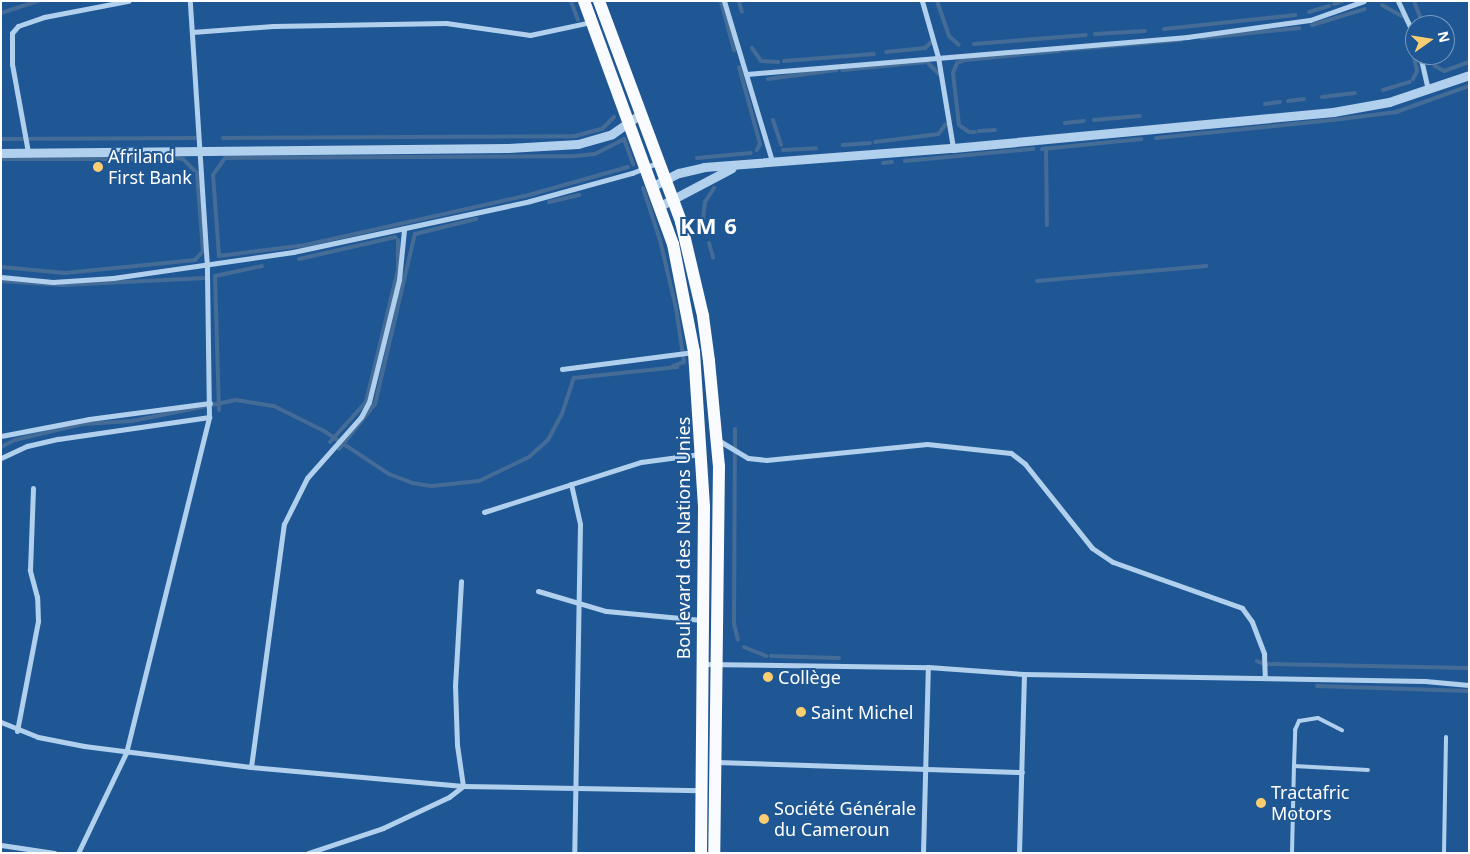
<!DOCTYPE html>
<meta charset="utf-8">
<style>
body{margin:0}
#map{position:relative;width:1470px;height:854px;overflow:hidden;background:#1f5794;font-family:"Noto Sans",sans-serif}
div>[style]{position:absolute}
.stream>*{height:4px;margin:-2px;padding:0 2px;transform-origin:2px;border-radius:2px;background:#446c97}
.service>*{height:4px;margin:-2px;padding:0 2px;transform-origin:2px;border-radius:2px;background:#b1d0ee}
.minor>*{height:5px;margin:-2.5px;padding:0 2.5px;transform-origin:2.5px;border-radius:2.5px;background:#b1d0ee}
.tertiary>*{height:9px;margin:-4.5px;padding:0 4.5px;transform-origin:4.5px;border-radius:4.5px;background:#b1d0ee}
.primary>*{height:12px;margin:-6px;padding:0 6px;transform-origin:6px;border-radius:6px;background:#f9fbff}
.dots>*{width:14px;height:14px;translate:-50% -50%;box-sizing:border-box;border:2px solid #1f5794;border-radius:50%}
span{translate:-50% -50%;white-space:nowrap;text-align:center;line-height:1.15;-webkit-text-stroke:4px #1f5794;paint-order:stroke}
.poi-label{font-size:18px;color:#fff}
.left{translate:0 -50%;text-align:left}
.street-label{font-size:18px;color:#fff}
.district-label{font-size:22px;color:#fff;font-weight:700;letter-spacing:1px}
.frame{position:absolute;inset:0;border:2px solid #fff;pointer-events:none}
.north{position:absolute;left:1405px;top:15px;width:50px;height:50px;box-sizing:border-box;background:#1f5794;border:1px solid #799abf;border-radius:50%;rotate:77deg;font-size:14px;font-weight:700;line-height:20px;text-align:center;color:#fff}
.north::after{content:'';display:block;margin:auto;width:18px;height:22px;background:#fcce71;clip-path:polygon(50% 0,100% 100%,50% 72%,0 100%)}
</style>
<div id="map">
<div class="stream">
<i style="left:571px;top:1px;width:20px;rotate:70deg"></i>
<i style="left:721px;top:1px;width:51px;rotate:75.1deg"></i>
<i style="left:739px;top:1px;width:11px;rotate:75deg"></i>
<i style="left:937px;top:1px;width:37px;rotate:71deg"></i>
<i style="left:949px;top:36px;width:13px;rotate:42deg"></i>
<i style="left:1414px;top:1px;width:26px;rotate:69deg"></i>
<i style="left:1334px;top:4px;width:9px;rotate:-18deg"></i>
<i style="left:1382px;top:5px;width:23px;rotate:29deg"></i>
<i style="left:1309px;top:12px;width:21px;rotate:-17deg"></i>
<i style="left:1px;top:13px;width:40px;rotate:-18deg"></i>
<i style="left:1312px;top:25px;width:55px;rotate:-16.8deg"></i>
<i style="left:1164px;top:29px;width:132px;rotate:-6.1deg"></i>
<i style="left:1095px;top:34px;width:50px;rotate:-3.4deg"></i>
<i style="left:1408px;top:34px;width:38px;rotate:76deg"></i>
<i style="left:1417px;top:71px;width:9px;rotate:117deg"></i>
<i style="left:1202px;top:38px;width:98px;rotate:-5.9deg"></i>
<i style="left:974px;top:44px;width:112px;rotate:-4.6deg"></i>
<i style="left:752px;top:48px;width:16px;rotate:55deg"></i>
<i style="left:761px;top:61px;width:17px;rotate:3deg"></i>
<i style="left:1064px;top:50px;width:117px;rotate:-4.9deg"></i>
<i style="left:886px;top:52px;width:39px;rotate:-6deg"></i>
<i style="left:925px;top:48px;width:11px;rotate:-45deg"></i>
<i style="left:1432px;top:55px;width:11px;rotate:75deg"></i>
<i style="left:1435px;top:66px;width:10px;rotate:29deg"></i>
<i style="left:1444px;top:71px;width:27px;rotate:-20deg"></i>
<i style="left:784px;top:61px;width:90px;rotate:-4.4deg"></i>
<i style="left:739px;top:67px;width:80px;rotate:74.7deg"></i>
<i style="left:760px;top:144px;width:7px;rotate:117deg"></i>
<i style="left:842px;top:70px;width:85px;rotate:-5.4deg"></i>
<i style="left:927px;top:62px;width:17px;rotate:45deg"></i>
<i style="left:768px;top:79px;width:69px;rotate:-7.5deg"></i>
<i style="left:1383px;top:90px;width:28px;rotate:-17deg"></i>
<i style="left:1322px;top:97px;width:33px;rotate:-7deg"></i>
<i style="left:1288px;top:101px;width:16px;rotate:-7deg"></i>
<i style="left:1265px;top:104px;width:15px;rotate:-8deg"></i>
<i style="left:773px;top:120px;width:26px;rotate:72deg"></i>
<i style="left:1094px;top:120px;width:46px;rotate:-5deg"></i>
<i style="left:1333px;top:120px;width:64px;rotate:-7.2deg"></i>
<i style="left:1396px;top:112px;width:77px;rotate:-19.6deg"></i>
<i style="left:1065px;top:123px;width:19px;rotate:-6deg"></i>
<i style="left:979px;top:131px;width:16px;rotate:-4deg"></i>
<i style="left:940px;top:132px;width:9px;rotate:-54deg"></i>
<i style="left:975px;top:132px;width:6px;rotate:180deg"></i>
<i style="left:969px;top:132px;width:12px;rotate:-145deg"></i>
<i style="left:959px;top:125px;width:52px;rotate:-96.6deg"></i>
<i style="left:953px;top:73px;width:11px;rotate:-68deg"></i>
<i style="left:957px;top:63px;width:8px;rotate:-23deg"></i>
<i style="left:964px;top:60px;width:96px;rotate:-5.4deg"></i>
<i style="left:223px;top:138px;width:352px;rotate:-0.3deg"></i>
<i style="left:575px;top:136px;width:28px;rotate:-15deg"></i>
<i style="left:602px;top:129px;width:17px;rotate:-45deg"></i>
<i style="left:1156px;top:138px;width:177px;rotate:-5.8deg"></i>
<i style="left:1px;top:139px;width:194px;rotate:-0.3deg"></i>
<i style="left:875px;top:142px;width:64px;rotate:-7.2deg"></i>
<i style="left:843px;top:145px;width:27px;rotate:-4deg"></i>
<i style="left:1046px;top:148px;width:77px;rotate:89.3deg"></i>
<i style="left:1042px;top:149px;width:100px;rotate:-5.8deg"></i>
<i style="left:783px;top:150px;width:33px;rotate:-3deg"></i>
<i style="left:697px;top:158px;width:54px;rotate:-5.3deg"></i>
<i style="left:1px;top:159px;width:170px"></i>
<i style="left:905px;top:161px;width:129px;rotate:-5.4deg"></i>
<i style="left:883px;top:163px;width:9px;rotate:-6deg"></i>
<i style="left:628px;top:167px;width:103px;rotate:164.2deg"></i>
<i style="left:529px;top:195px;width:229px;rotate:167.4deg"></i>
<i style="left:306px;top:245px;width:88px;rotate:172.8deg"></i>
<i style="left:219px;top:256px;width:81px;rotate:-94.2deg"></i>
<i style="left:213px;top:175px;width:21px;rotate:-55deg"></i>
<i style="left:225px;top:158px;width:350px;rotate:-0.3deg"></i>
<i style="left:575px;top:156px;width:20px;rotate:-6deg"></i>
<i style="left:595px;top:154px;width:33px;rotate:-27deg"></i>
<i style="left:624px;top:139px;width:27px;rotate:70deg"></i>
<i style="left:643px;top:188px;width:55px;rotate:71.9deg"></i>
<i style="left:660px;top:240px;width:70px;rotate:76.8deg"></i>
<i style="left:676px;top:308px;width:55px;rotate:81.6deg"></i>
<i style="left:684px;top:362px;width:12px;rotate:160deg"></i>
<i style="left:549px;top:202px;width:31px;rotate:-13deg"></i>
<i style="left:703px;top:220px;width:18px;rotate:-84deg"></i>
<i style="left:705px;top:202px;width:17px;rotate:-57deg"></i>
<i style="left:709px;top:243px;width:15px;rotate:74deg"></i>
<i style="left:299px;top:259px;width:99px;rotate:-12.8deg"></i>
<i style="left:1px;top:267px;width:64px;rotate:5.4deg"></i>
<i style="left:65px;top:273px;width:131px;rotate:-5.7deg"></i>
<i style="left:195px;top:260px;width:12px;rotate:-48deg"></i>
<i style="left:203px;top:251px;width:78px;rotate:-94.4deg"></i>
<i style="left:197px;top:173px;width:20px;rotate:-135deg"></i>
<i style="left:183px;top:159px;width:7px;rotate:-172deg"></i>
<i style="left:1px;top:281px;width:61px;rotate:3.8deg"></i>
<i style="left:62px;top:285px;width:144px;rotate:-2.8deg"></i>
<i style="left:1037px;top:281px;width:170px;rotate:-5.1deg"></i>
<i style="left:219px;top:410px;width:134px;rotate:-91.7deg"></i>
<i style="left:215px;top:276px;width:48px;rotate:-12deg"></i>
<i style="left:735px;top:429px;width:195px;rotate:90.3deg"></i>
<i style="left:734px;top:624px;width:16px;rotate:76deg"></i>
<i style="left:330px;top:442px;width:54px;rotate:-48deg"></i>
<i style="left:366px;top:402px;width:136px;rotate:-76.4deg"></i>
<i style="left:398px;top:270px;width:30px;rotate:-90deg"></i>
<i style="left:1px;top:447px;width:16px;rotate:-27deg"></i>
<i style="left:15px;top:440px;width:69px;rotate:-13.4deg"></i>
<i style="left:82px;top:424px;width:50px;rotate:-3.4deg"></i>
<i style="left:132px;top:421px;width:106px;rotate:-11.4deg"></i>
<i style="left:236px;top:400px;width:38px;rotate:9deg"></i>
<i style="left:274px;top:406px;width:56px;rotate:26.6deg"></i>
<i style="left:324px;top:431px;width:78px;rotate:33.5deg"></i>
<i style="left:389px;top:474px;width:25px;rotate:21deg"></i>
<i style="left:412px;top:483px;width:20px;rotate:9deg"></i>
<i style="left:432px;top:486px;width:47px;rotate:-6.1deg"></i>
<i style="left:479px;top:481px;width:55px;rotate:-25.6deg"></i>
<i style="left:529px;top:457px;width:25px;rotate:-42deg"></i>
<i style="left:548px;top:440px;width:30px;rotate:-62deg"></i>
<i style="left:562px;top:414px;width:38px;rotate:-72deg"></i>
<i style="left:574px;top:378px;width:104px;rotate:-6.1deg"></i>
<i style="left:339px;top:449px;width:58px;rotate:-51.3deg"></i>
<i style="left:375px;top:404px;width:175px;rotate:-76.8deg"></i>
<i style="left:415px;top:234px;width:63px;rotate:-13.8deg"></i>
<i style="left:744px;top:647px;width:24px;rotate:22deg"></i>
<i style="left:771px;top:656px;width:68px;rotate:1.7deg"></i>
<i style="left:1257px;top:661px;width:8px;rotate:23deg"></i>
<i style="left:1264px;top:664px;width:205px;rotate:1.1deg"></i>
<i style="left:1317px;top:686px;width:152px;rotate:1.9deg"></i>
</div>
<div class="service">
<i style="left:1294px;top:766px;width:36px;rotate:-88deg"></i>
<i style="left:1295px;top:730px;width:10px;rotate:-66deg"></i>
<i style="left:1299px;top:721px;width:19px;rotate:-9deg"></i>
<i style="left:1318px;top:718px;width:27px;rotate:27deg"></i>
<i style="left:1292px;top:853px;width:87px;rotate:-88.7deg"></i>
<i style="left:1294px;top:766px;width:74px;rotate:3.1deg"></i>
<i style="left:1444px;top:853px;width:116px;rotate:-89deg"></i>
</div>
<div class="minor">
<i style="left:724px;top:1px;width:167px;rotate:73.3deg"></i>
<i style="left:922px;top:1px;width:58px;rotate:74.1deg"></i>
<i style="left:938px;top:57px;width:92px;rotate:80.6deg"></i>
<i style="left:1398px;top:1px;width:40px;rotate:65deg"></i>
<i style="left:192px;top:32px;width:81px;rotate:-4.2deg"></i>
<i style="left:273px;top:26px;width:173px;rotate:-1deg"></i>
<i style="left:446px;top:23px;width:85px;rotate:8.1deg"></i>
<i style="left:530px;top:35px;width:62px;rotate:-12deg"></i>
<i style="left:1420px;top:55px;width:35px;rotate:77deg"></i>
<i style="left:747px;top:74px;width:442px;rotate:-4.8deg"></i>
<i style="left:1187px;top:37px;width:124px;rotate:-7.9deg"></i>
<i style="left:1310px;top:20px;width:57px;rotate:-19.4deg"></i>
<i style="left:28px;top:152px;width:89px;rotate:-100.3deg"></i>
<i style="left:12px;top:64px;width:31px;rotate:-90deg"></i>
<i style="left:12px;top:33px;width:9px;rotate:-49deg"></i>
<i style="left:18px;top:26px;width:28px;rotate:-19deg"></i>
<i style="left:44px;top:17px;width:86px;rotate:-10.8deg"></i>
<i style="left:1px;top:277px;width:52px;rotate:5.5deg"></i>
<i style="left:53px;top:282px;width:60px;rotate:-3.8deg"></i>
<i style="left:113px;top:278px;width:182px;rotate:-8.2deg"></i>
<i style="left:293px;top:252px;width:242px;rotate:-12.1deg"></i>
<i style="left:530px;top:201px;width:106px;rotate:-15.4deg"></i>
<i style="left:632px;top:173px;width:29px;rotate:-22deg"></i>
<i style="left:562px;top:369px;width:133px;rotate:-7.3deg"></i>
<i style="left:1px;top:436px;width:90px;rotate:-10.9deg"></i>
<i style="left:89px;top:419px;width:122px;rotate:-7.5deg"></i>
<i style="left:718px;top:440px;width:35px;rotate:31deg"></i>
<i style="left:748px;top:458px;width:18px;rotate:6deg"></i>
<i style="left:766px;top:460px;width:162px;rotate:-5.7deg"></i>
<i style="left:927px;top:444px;width:84px;rotate:6.1deg"></i>
<i style="left:1011px;top:453px;width:18px;rotate:38deg"></i>
<i style="left:1025px;top:464px;width:107px;rotate:51.4deg"></i>
<i style="left:1092px;top:548px;width:25px;rotate:34deg"></i>
<i style="left:1113px;top:562px;width:137px;rotate:19.6deg"></i>
<i style="left:1242px;top:608px;width:17px;rotate:54deg"></i>
<i style="left:1252px;top:622px;width:34px;rotate:69deg"></i>
<i style="left:1264px;top:654px;width:24px;rotate:88deg"></i>
<i style="left:1px;top:458px;width:29px;rotate:-25deg"></i>
<i style="left:27px;top:446px;width:32px;rotate:-13deg"></i>
<i style="left:58px;top:439px;width:153px;rotate:-8.3deg"></i>
<i style="left:571px;top:484px;width:41px;rotate:77.3deg"></i>
<i style="left:580px;top:524px;width:329px;rotate:91deg"></i>
<i style="left:484px;top:512px;width:165px;rotate:-17.7deg"></i>
<i style="left:641px;top:462px;width:60px;rotate:-7.7deg"></i>
<i style="left:538px;top:591px;width:71px;rotate:16.4deg"></i>
<i style="left:606px;top:611px;width:96px;rotate:5.4deg"></i>
<i style="left:702px;top:664px;width:226px;rotate:0.8deg"></i>
<i style="left:928px;top:667px;width:96px;rotate:4.2deg"></i>
<i style="left:1024px;top:674px;width:401px;rotate:1deg"></i>
<i style="left:1425px;top:681px;width:44px;rotate:5.2deg"></i>
<i style="left:1px;top:722px;width:40px;rotate:22deg"></i>
<i style="left:38px;top:737px;width:47px;rotate:11.1deg"></i>
<i style="left:84px;top:746px;width:168px;rotate:7.2deg"></i>
<i style="left:251px;top:767px;width:213px;rotate:5.1deg"></i>
<i style="left:463px;top:786px;width:239px;rotate:1deg"></i>
<i style="left:17px;top:731px;width:112px;rotate:-79.2deg"></i>
<i style="left:38px;top:621px;width:24px;rotate:-92deg"></i>
<i style="left:37px;top:597px;width:28px;rotate:-105deg"></i>
<i style="left:30px;top:570px;width:82px;rotate:-87.9deg"></i>
<i style="left:717px;top:762px;width:305px;rotate:1.9deg"></i>
<i style="left:251px;top:767px;width:245px;rotate:-82.3deg"></i>
<i style="left:284px;top:524px;width:51px;rotate:-63.4deg"></i>
<i style="left:307px;top:478px;width:81px;rotate:-48.5deg"></i>
<i style="left:361px;top:417px;width:17px;rotate:-62deg"></i>
<i style="left:369px;top:402px;width:126px;rotate:-76.2deg"></i>
<i style="left:399px;top:280px;width:50px;rotate:-84.3deg"></i>
<i style="left:1px;top:845px;width:54px;rotate:8.6deg"></i>
<i style="left:78px;top:853px;width:111px;rotate:-64.4deg"></i>
<i style="left:126px;top:753px;width:346px;rotate:-76.1deg"></i>
<i style="left:209px;top:417px;width:150px;rotate:-90.8deg"></i>
<i style="left:207px;top:267px;width:267px;rotate:-93.7deg"></i>
<i style="left:308px;top:853px;width:79px;rotate:-18.4deg"></i>
<i style="left:383px;top:828px;width:73px;rotate:-25.2deg"></i>
<i style="left:449px;top:797px;width:18px;rotate:-38deg"></i>
<i style="left:463px;top:786px;width:41px;rotate:-98.3deg"></i>
<i style="left:457px;top:745px;width:59px;rotate:-91.9deg"></i>
<i style="left:455px;top:686px;width:105px;rotate:-86.7deg"></i>
<i style="left:923px;top:853px;width:186px;rotate:-88.5deg"></i>
<i style="left:1019px;top:853px;width:179px;rotate:-88.4deg"></i>
</div>
<div class="tertiary">
<i style="left:1px;top:153px;width:507px;rotate:-0.57deg"></i>
<i style="left:508px;top:148px;width:70px;rotate:-3.3deg"></i>
<i style="left:578px;top:144px;width:35px;rotate:-16deg"></i>
<i style="left:612px;top:134px;width:35px;rotate:-35deg"></i>
<i style="left:653px;top:186px;width:29px;rotate:-27deg"></i>
<i style="left:679px;top:173px;width:26px;rotate:-13deg"></i>
<i style="left:704px;top:167px;width:250px;rotate:-4.4deg"></i>
<i style="left:953px;top:148px;width:382px;rotate:-5.4deg"></i>
<i style="left:1333px;top:112px;width:57px;rotate:-10.1deg"></i>
<i style="left:1389px;top:102px;width:84px;rotate:-18.6deg"></i>
<i style="left:660px;top:206px;width:81px;rotate:-27.8deg"></i>
</div>
<div class="primary">
<i style="left:584px;top:1px;width:259px;rotate:69.9deg"></i>
<i style="left:673px;top:244px;width:110px;rotate:79deg"></i>
<i style="left:694px;top:352px;width:155px;rotate:86.3deg"></i>
<i style="left:704px;top:507px;width:346px;rotate:90.5deg"></i>
<i style="left:599px;top:1px;width:236px;rotate:69.6deg"></i>
<i style="left:681px;top:222px;width:97px;rotate:76.8deg"></i>
<i style="left:703px;top:316px;width:45px;rotate:82.4deg"></i>
<i style="left:709px;top:361px;width:105px;rotate:84.6deg"></i>
<i style="left:719px;top:466px;width:387px;rotate:90.7deg"></i>
</div>
<div class="dots">
<i style="left:98px;top:167px;background:#fcce71"></i>
<i style="left:768px;top:677px;background:#fcce71"></i>
<i style="left:801px;top:712px;background:#fcce71"></i>
<i style="left:1261px;top:803px;background:#fcce71"></i>
<i style="left:764px;top:819px;background:#fcce71"></i>
</div>
<div class="poi-label">
<span class="left" style="left:108px;top:167px">Afriland<br>First Bank</span>
<span class="left" style="left:778px;top:677px">Collège</span>
<span class="left" style="left:811px;top:712px">Saint Michel</span>
<span class="left" style="left:1271px;top:803px">Tractafric<br>Motors</span>
<span class="left" style="left:774px;top:819px">Société Générale<br>du Cameroun</span>
</div>
<div class="street-label">
<span style="left:683px;top:538px;rotate:-90deg">Boulevard des Nations Unies</span>
</div>
<div class="district-label">
<span style="left:709px;top:226px">KM 6</span>
</div>
<div class="frame"></div>
<div class="north">N</div>
</div>
